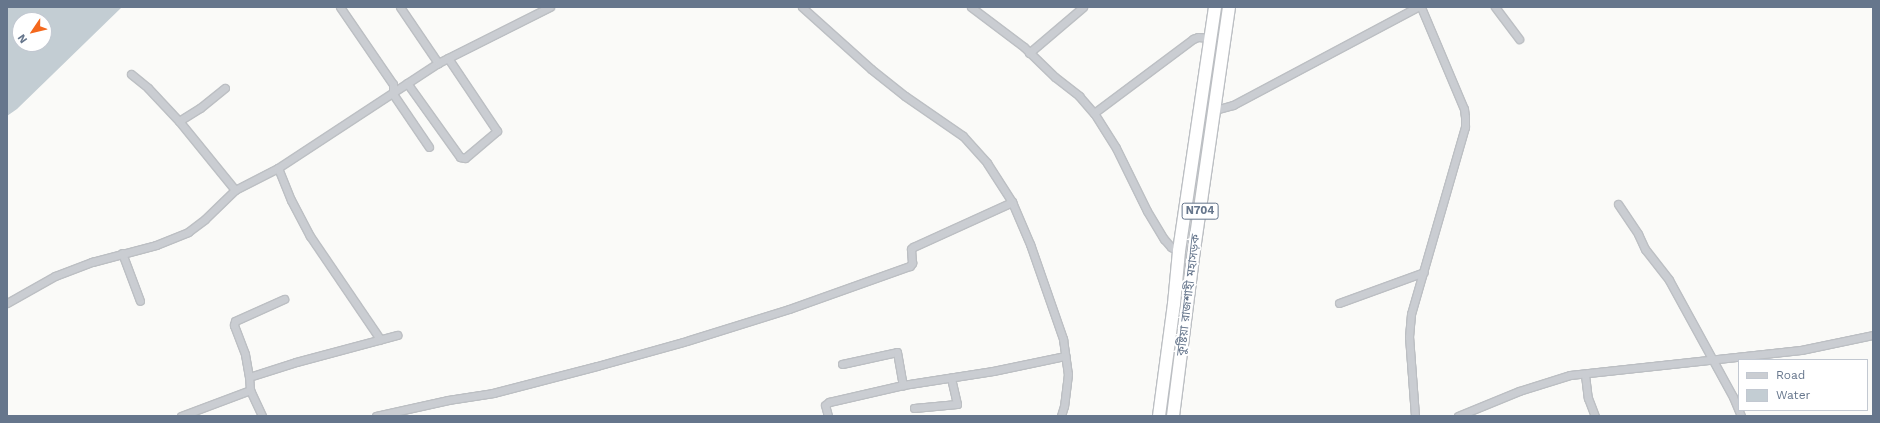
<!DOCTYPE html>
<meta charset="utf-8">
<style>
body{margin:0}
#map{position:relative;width:1880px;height:423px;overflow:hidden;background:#fafaf8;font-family:"Work Sans","Noto Sans Bengali",sans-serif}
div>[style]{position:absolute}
.water>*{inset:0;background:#c3cdd3}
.roads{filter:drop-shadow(1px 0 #bcbfc3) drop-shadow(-1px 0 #bcbfc3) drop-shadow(0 1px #bcbfc3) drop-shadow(0 -1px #bcbfc3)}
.street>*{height:7px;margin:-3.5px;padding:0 3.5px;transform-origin:3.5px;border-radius:3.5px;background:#cacdd2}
.highway>*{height:12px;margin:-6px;padding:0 6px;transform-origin:6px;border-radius:6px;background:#fff}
span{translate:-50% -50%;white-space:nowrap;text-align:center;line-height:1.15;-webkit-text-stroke:4px #fff;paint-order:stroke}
.shield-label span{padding:1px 3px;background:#fff;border:1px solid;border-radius:3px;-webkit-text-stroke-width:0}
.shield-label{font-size:11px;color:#66768c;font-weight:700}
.street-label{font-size:12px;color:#66768c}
.frame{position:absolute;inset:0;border:8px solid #66768c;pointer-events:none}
.legend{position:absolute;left:1738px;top:359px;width:130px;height:52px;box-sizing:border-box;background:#fff;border:1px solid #c2c8d1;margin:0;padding:5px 7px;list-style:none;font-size:12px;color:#66768c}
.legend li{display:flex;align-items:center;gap:8px;height:20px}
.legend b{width:20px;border:1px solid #c2c8d1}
.north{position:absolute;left:12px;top:12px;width:40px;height:40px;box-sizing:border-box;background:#fff;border:1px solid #c2c8d1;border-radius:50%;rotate:235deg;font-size:11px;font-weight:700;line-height:16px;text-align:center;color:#66768c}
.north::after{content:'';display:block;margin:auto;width:14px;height:18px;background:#f4681d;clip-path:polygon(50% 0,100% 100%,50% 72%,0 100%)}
</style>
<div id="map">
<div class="water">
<i style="clip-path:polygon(evenodd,7px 7px,122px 7px,17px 109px,7px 116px,7px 7px,20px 20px,44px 20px,44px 44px,20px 44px,20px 20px)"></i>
</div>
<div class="roads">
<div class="street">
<i style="left:340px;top:7px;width:93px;rotate:55.5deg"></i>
<i style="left:393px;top:84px;width:10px;rotate:90deg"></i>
<i style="left:393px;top:94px;width:64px;rotate:55.8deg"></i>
<i style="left:400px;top:7px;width:68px;rotate:55.8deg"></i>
<i style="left:802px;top:7px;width:93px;rotate:41.9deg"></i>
<i style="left:871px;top:69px;width:43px;rotate:38.5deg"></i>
<i style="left:905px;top:96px;width:70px;rotate:34.6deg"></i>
<i style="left:963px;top:136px;width:36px;rotate:48deg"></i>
<i style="left:987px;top:163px;width:46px;rotate:57.3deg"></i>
<i style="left:1012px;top:202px;width:46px;rotate:66.8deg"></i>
<i style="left:1030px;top:244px;width:101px;rotate:70.8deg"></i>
<i style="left:1063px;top:339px;width:35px;rotate:82deg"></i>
<i style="left:1068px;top:374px;width:32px;rotate:97deg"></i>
<i style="left:1064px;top:406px;width:10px;rotate:107deg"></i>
<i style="left:971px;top:7px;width:66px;rotate:37deg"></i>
<i style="left:1024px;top:47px;width:43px;rotate:44.1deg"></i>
<i style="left:1055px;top:77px;width:31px;rotate:38deg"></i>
<i style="left:1079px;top:96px;width:23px;rotate:49deg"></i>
<i style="left:1094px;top:113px;width:41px;rotate:57.8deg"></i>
<i style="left:1116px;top:148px;width:70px;rotate:63.8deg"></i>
<i style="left:1147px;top:211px;width:33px;rotate:59deg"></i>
<i style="left:1164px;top:239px;width:11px;rotate:49deg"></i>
<i style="left:1171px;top:247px;width:9px;rotate:27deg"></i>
<i style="left:1495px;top:7px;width:40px;rotate:53deg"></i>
<i style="left:1029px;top:53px;width:71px;rotate:-40.4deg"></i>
<i style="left:131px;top:74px;width:22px;rotate:39deg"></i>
<i style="left:148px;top:88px;width:45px;rotate:46.8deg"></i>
<i style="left:179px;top:121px;width:89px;rotate:50.9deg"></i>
<i style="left:407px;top:83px;width:91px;rotate:54.4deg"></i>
<i style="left:460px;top:157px;width:5px;rotate:11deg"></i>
<i style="left:465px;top:158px;width:42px;rotate:-40.2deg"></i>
<i style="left:497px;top:131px;width:88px;rotate:-123.9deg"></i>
<i style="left:1215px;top:110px;width:19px;rotate:-16deg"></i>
<i style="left:1233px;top:105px;width:208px;rotate:-28deg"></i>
<i style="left:1094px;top:113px;width:124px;rotate:-36.8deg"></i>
<i style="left:1193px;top:39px;width:5px;rotate:-22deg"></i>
<i style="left:1198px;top:37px;width:13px;rotate:4deg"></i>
<i style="left:179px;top:121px;width:25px;rotate:-32deg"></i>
<i style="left:200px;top:108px;width:32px;rotate:-39deg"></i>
<i style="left:278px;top:168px;width:35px;rotate:68deg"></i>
<i style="left:291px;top:200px;width:41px;rotate:62.2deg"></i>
<i style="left:310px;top:236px;width:125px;rotate:55.8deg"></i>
<i style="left:1618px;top:204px;width:36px;rotate:56deg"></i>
<i style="left:1638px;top:234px;width:17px;rotate:65deg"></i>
<i style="left:1645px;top:249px;width:39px;rotate:52deg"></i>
<i style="left:1669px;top:280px;width:133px;rotate:61.3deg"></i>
<i style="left:1733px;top:397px;width:21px;rotate:67deg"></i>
<i style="left:122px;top:253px;width:51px;rotate:69.4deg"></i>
<i style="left:7px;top:303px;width:55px;rotate:-29.4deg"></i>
<i style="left:55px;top:276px;width:40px;rotate:-21deg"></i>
<i style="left:92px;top:262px;width:66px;rotate:-14.9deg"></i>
<i style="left:156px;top:245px;width:35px;rotate:-22deg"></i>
<i style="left:188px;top:232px;width:21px;rotate:-37deg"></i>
<i style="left:205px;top:219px;width:42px;rotate:-44deg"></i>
<i style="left:235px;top:190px;width:48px;rotate:-27.1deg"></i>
<i style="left:278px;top:168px;width:191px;rotate:-33.3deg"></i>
<i style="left:438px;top:63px;width:125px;rotate:-26.6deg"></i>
<i style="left:1339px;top:303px;width:90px;rotate:-20deg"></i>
<i style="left:842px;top:364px;width:56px;rotate:-12.3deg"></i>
<i style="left:897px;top:352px;width:34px;rotate:80deg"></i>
<i style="left:1585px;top:375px;width:23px;rotate:83deg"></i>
<i style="left:1588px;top:398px;width:19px;rotate:69deg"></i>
<i style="left:249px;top:377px;width:23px;rotate:-100deg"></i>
<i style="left:245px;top:354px;width:31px;rotate:-111deg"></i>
<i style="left:234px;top:325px;width:4px;rotate:-76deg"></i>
<i style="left:235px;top:321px;width:54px;rotate:-24.2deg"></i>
<i style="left:250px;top:390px;width:29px;rotate:65deg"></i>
<i style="left:914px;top:408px;width:43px;rotate:-5.3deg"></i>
<i style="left:957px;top:404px;width:27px;rotate:-103deg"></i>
<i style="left:181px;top:416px;width:74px;rotate:-20.6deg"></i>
<i style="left:250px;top:390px;width:13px;rotate:-94deg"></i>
<i style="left:249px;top:377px;width:49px;rotate:-17.7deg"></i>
<i style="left:296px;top:362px;width:105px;rotate:-15deg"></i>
<i style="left:376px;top:416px;width:74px;rotate:-12.5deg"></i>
<i style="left:448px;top:400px;width:46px;rotate:-8.8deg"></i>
<i style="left:493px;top:393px;width:107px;rotate:-14.6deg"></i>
<i style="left:597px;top:366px;width:89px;rotate:-15.6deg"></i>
<i style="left:683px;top:342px;width:111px;rotate:-17.3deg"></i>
<i style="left:789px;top:309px;width:128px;rotate:-19.6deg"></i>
<i style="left:910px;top:266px;width:4px;rotate:-56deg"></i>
<i style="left:912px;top:263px;width:14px;rotate:-94deg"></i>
<i style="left:911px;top:249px;width:3px;rotate:-45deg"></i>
<i style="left:913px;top:247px;width:109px;rotate:-24.4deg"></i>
<i style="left:828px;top:416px;width:11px;rotate:-105deg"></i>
<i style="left:825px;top:405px;width:5px;rotate:-37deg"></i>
<i style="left:829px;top:402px;width:76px;rotate:-12.9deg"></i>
<i style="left:903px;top:385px;width:91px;rotate:-8.8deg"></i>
<i style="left:993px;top:371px;width:74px;rotate:-11.8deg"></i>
<i style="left:1415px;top:416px;width:79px;rotate:-94.3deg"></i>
<i style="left:1409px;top:337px;width:23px;rotate:-85deg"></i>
<i style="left:1411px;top:314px;width:195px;rotate:-73.9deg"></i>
<i style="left:1465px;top:127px;width:10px;rotate:-90deg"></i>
<i style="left:1465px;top:117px;width:8px;rotate:-97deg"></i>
<i style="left:1464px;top:109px;width:111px;rotate:-112.9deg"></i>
<i style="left:1458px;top:416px;width:66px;rotate:-22.3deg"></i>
<i style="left:1519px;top:391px;width:53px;rotate:-17.4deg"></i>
<i style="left:1570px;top:375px;width:232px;rotate:-6.2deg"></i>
<i style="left:1801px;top:350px;width:74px;rotate:-11.8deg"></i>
</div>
<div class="highway">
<i style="left:1159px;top:416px;width:113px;rotate:-82.4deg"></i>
<i style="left:1174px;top:304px;width:53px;rotate:-84.6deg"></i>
<i style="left:1179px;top:251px;width:247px;rotate:-81.6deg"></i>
<i style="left:1173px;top:416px;width:167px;rotate:-82.8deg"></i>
<i style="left:1194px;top:250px;width:246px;rotate:-81.8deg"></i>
</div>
</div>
<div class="shield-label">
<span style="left:1200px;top:211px">N704</span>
</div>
<div class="street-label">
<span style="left:1189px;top:295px;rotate:-83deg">কুষ্টিয়া রাজশাহী মহাসড়ক</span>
</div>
<div class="frame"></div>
<ul class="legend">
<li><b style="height:5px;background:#cacdd2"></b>Road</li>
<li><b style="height:11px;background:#c3cdd3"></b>Water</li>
</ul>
<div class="north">N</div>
</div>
